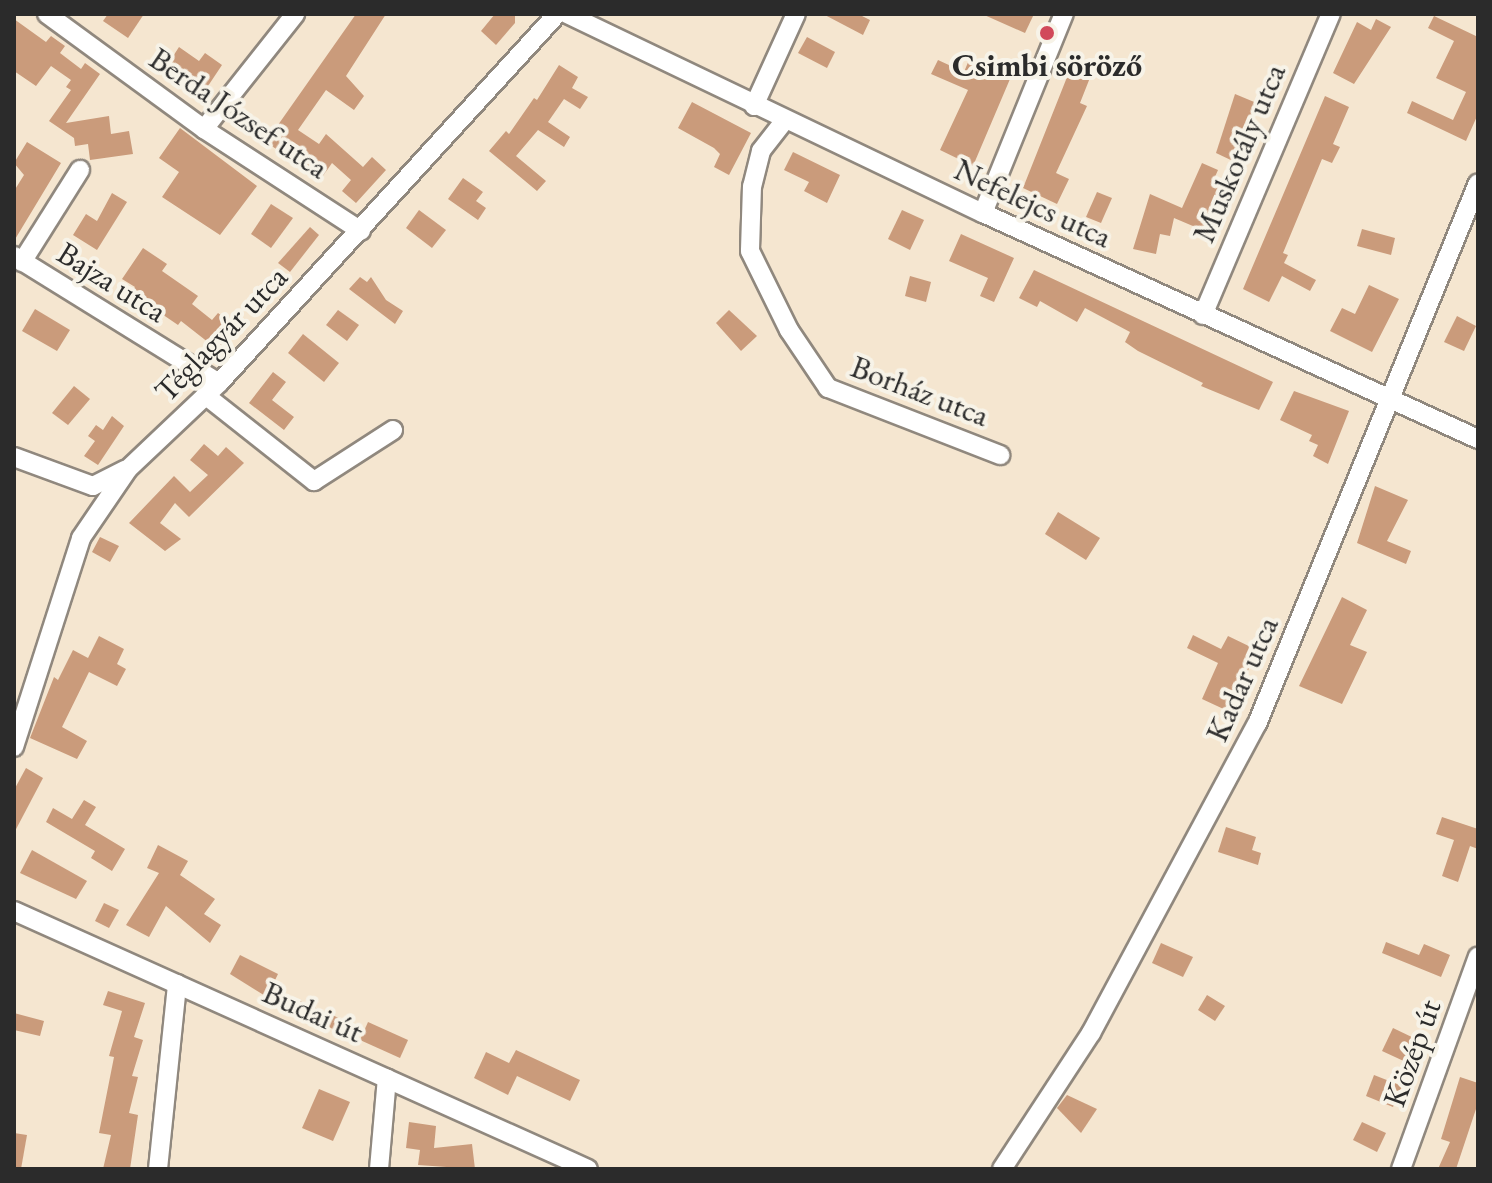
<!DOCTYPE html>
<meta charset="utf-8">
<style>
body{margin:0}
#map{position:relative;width:1492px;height:1183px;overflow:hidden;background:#f5e6d0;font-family:"EB Garamond",serif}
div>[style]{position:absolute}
.building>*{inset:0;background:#ca9b7b}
.roads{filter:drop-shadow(2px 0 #90887e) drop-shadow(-2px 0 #90887e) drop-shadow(0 2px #90887e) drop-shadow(0 -2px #90887e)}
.minor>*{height:18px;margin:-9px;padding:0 9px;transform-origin:9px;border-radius:9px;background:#fff}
.dots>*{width:22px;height:22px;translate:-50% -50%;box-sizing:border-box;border:4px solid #f7f3e8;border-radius:50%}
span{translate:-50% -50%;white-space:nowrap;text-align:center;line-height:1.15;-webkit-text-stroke:8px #f7f3e8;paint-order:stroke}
.poi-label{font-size:32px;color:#2b2b2b;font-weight:700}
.street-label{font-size:32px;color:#2b2b2b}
.frame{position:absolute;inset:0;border:16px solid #2b2b2b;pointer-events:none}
</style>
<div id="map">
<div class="building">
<i style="clip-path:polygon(108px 14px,144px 14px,128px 38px,103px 21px)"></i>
<i style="clip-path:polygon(356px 14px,386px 14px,346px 76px,364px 96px,354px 110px,326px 90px,298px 130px,319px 144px,326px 134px,363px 167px,372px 157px,386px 170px,356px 203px,342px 191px,351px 180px,332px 163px,321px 179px,299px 164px,305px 155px,290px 143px,282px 153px,266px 142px)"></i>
<i style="clip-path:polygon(495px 14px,515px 14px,515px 23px,496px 45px,481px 31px)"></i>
<i style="clip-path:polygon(823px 14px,858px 14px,870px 20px,863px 35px)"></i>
<i style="clip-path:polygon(982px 14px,1034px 14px,1025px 33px)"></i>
<i style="clip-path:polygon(1434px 16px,1478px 37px,1478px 114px,1466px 141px,1407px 113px,1412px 101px,1453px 120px,1466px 92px,1436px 78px,1454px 41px,1428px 28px)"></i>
<i style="clip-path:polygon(14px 19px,46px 42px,51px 36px,65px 46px,60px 53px,81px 69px,85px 63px,100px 74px,66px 123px,109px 116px,111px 134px,129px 131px,133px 154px,90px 160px,88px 144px,75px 146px,74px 138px,49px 121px,71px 90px,66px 87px,71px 80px,51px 66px,36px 86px,14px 71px)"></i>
<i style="clip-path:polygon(1376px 19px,1391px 27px,1354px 84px,1333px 73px,1357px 22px,1371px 30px)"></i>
<i style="clip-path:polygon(807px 37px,835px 52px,827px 68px,798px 53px)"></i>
<i style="clip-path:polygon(179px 47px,199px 61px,205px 53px,222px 65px,206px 89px,168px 64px)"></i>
<i style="clip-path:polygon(1075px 57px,1095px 65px,1080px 103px,1087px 106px,1056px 173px,1069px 179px,1057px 204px,1023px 188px)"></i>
<i style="clip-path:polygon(938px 60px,964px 72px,969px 60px,1010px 79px,973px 166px,940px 150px,968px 90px,931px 74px)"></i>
<i style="clip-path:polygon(559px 65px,578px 77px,572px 88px,588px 97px,580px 109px,564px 99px,548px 122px,570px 137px,564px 147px,538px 130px,516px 156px,546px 181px,537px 191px,489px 151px,506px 131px,509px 134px,534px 98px,537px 100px)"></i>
<i style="clip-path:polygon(1235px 94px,1259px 104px,1235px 162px,1216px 153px)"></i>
<i style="clip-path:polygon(1325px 96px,1349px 107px,1333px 144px,1340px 147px,1332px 163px,1322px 159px,1283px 253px,1288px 255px,1284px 263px,1316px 280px,1310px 291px,1282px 276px,1269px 302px,1243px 289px)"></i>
<i style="clip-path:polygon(692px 102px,751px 133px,729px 175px,714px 167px,720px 154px,714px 148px,678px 128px)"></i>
<i style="clip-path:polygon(180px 128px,257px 186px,220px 235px,162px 197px,179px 172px,159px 158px)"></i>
<i style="clip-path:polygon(27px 142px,61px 163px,14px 241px,14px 191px,24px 175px,14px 163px)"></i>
<i style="clip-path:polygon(793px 152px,840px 175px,827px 203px,804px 191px,809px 182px,784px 170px)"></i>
<i style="clip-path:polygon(1202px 163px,1218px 170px,1214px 179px,1228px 185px,1207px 232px,1174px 218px,1170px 236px,1160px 234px,1156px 254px,1133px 249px,1150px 194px,1182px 208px)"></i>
<i style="clip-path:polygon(463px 178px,483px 192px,476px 201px,486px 208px,478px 220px,448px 199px)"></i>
<i style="clip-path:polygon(1097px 192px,1112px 198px,1101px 223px,1086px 217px)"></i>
<i style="clip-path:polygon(112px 193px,127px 202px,97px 250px,73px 235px,86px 214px,97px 221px)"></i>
<i style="clip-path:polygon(271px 204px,293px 218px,271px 248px,251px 234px)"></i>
<i style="clip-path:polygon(419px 210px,446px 230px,432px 248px,406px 228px)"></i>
<i style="clip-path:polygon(902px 210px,924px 220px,910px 250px,888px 239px)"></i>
<i style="clip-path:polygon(310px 227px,319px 235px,290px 272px,278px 263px)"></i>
<i style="clip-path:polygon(1362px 229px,1395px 238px,1391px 255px,1357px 246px)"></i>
<i style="clip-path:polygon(961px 234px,1014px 258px,994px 302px,980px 296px,988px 278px,949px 261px)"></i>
<i style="clip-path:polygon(143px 248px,167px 264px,162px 271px,198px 296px,192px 304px,212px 320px,218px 313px,236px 327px,218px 350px,181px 321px,178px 325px,131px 293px,135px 287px,122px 279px)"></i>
<i style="clip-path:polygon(1034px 270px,1273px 382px,1259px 410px,1201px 386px,1203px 383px,1138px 351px,1125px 342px,1130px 332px,1085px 308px,1077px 322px,1040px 301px,1037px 307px,1019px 298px)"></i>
<i style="clip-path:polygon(910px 276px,931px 282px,926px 302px,905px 296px)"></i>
<i style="clip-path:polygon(360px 277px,367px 282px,371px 277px,386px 300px,403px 311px,395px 324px,349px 289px)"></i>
<i style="clip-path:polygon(1369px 285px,1399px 299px,1372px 352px,1330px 331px,1342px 308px,1355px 314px)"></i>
<i style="clip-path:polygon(35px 309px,70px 330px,57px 351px,22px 331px)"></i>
<i style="clip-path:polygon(338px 310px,359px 325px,347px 341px,326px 325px)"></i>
<i style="clip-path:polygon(729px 310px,757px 336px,741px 351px,716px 323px)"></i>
<i style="clip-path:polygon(1457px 316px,1476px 326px,1464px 351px,1444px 342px)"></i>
<i style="clip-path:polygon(303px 334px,339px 363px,324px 382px,288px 353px)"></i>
<i style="clip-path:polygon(273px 372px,286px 382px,272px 400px,294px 417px,284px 430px,249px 403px)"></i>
<i style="clip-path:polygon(74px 386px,90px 399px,68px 425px,52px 413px)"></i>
<i style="clip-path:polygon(1294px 391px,1349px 411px,1328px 464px,1313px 456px,1318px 445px,1309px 441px,1312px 435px,1280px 420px)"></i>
<i style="clip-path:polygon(112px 416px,124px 426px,98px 465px,84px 456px,95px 441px,88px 436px,96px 425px,103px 430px)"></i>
<i style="clip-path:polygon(204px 444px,218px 456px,226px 447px,244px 463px,189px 517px,175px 503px,160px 523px,181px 539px,165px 551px,129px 523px,174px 476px,190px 492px,208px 475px,190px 460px)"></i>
<i style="clip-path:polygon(1375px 486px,1408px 500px,1387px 541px,1411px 551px,1406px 564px,1357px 543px)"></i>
<i style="clip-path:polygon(1058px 512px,1100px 538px,1086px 560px,1045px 534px)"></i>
<i style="clip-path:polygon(100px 537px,119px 546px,110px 562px,92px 552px)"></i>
<i style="clip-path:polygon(1342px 597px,1367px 610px,1350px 645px,1367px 652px,1342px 704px,1299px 686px)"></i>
<i style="clip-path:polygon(1193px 635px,1221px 649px,1228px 636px,1257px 650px,1230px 712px,1202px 699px,1218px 663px,1187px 648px)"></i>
<i style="clip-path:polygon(99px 636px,124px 649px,117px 664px,126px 669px,117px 686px,89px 672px,62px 727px,87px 741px,77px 759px,30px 738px,54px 677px,58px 680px,73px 650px,88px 658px)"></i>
<i style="clip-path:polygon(26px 768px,43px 778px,14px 833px,14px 790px)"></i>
<i style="clip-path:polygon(84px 800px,96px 807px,85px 825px,125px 849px,112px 871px,91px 858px,95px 851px,46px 822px,53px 808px,72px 819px)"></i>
<i style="clip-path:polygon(1442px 817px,1478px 829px,1478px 849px,1470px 846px,1458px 882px,1442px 876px,1454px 840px,1436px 834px)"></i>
<i style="clip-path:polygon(1226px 827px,1256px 837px,1252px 850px,1261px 853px,1258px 865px,1218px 852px)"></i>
<i style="clip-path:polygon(158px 845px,188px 861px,180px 875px,215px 899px,204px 914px,221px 925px,210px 943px,166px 906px,149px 937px,126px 925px,159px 873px,147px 868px)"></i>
<i style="clip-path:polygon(32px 850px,87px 881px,76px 899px,20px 873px)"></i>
<i style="clip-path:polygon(104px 903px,119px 910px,109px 928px,95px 921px)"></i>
<i style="clip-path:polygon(1386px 942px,1419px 955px,1424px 944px,1450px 955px,1441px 977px,1382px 953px)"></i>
<i style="clip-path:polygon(1161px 943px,1193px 957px,1183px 977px,1152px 963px)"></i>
<i style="clip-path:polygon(240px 955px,278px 974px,267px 997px,230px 974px)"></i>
<i style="clip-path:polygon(108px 991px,145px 1003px,134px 1037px,143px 1040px,132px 1076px,138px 1077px,129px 1113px,138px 1115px,130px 1169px,103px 1169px,111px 1135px,99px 1133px,114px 1057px,109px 1056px,122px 1011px,103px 1005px)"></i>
<i style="clip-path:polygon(1207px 995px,1225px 1006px,1215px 1021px,1198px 1010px)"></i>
<i style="clip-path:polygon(298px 1000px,357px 1026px,352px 1037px,293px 1012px)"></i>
<i style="clip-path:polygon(14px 1013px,44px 1021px,40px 1036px,14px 1030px)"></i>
<i style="clip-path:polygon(368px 1022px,408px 1040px,400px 1058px,360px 1040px)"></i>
<i style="clip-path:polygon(1393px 1028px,1418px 1040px,1408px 1063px,1382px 1051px)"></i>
<i style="clip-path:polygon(516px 1050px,580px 1080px,570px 1101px,517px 1076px,508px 1095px,474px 1078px,486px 1052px,509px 1063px)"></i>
<i style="clip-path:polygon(1374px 1075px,1402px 1086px,1393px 1107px,1366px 1096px)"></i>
<i style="clip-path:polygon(1460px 1077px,1478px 1083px,1478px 1103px,1456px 1169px,1438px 1169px,1450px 1142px,1441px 1139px)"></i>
<i style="clip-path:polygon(319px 1089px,350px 1102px,333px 1141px,302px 1128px)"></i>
<i style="clip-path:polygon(1067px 1095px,1097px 1109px,1081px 1133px,1057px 1108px)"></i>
<i style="clip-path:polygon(409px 1122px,436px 1126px,434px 1148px,472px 1144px,475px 1169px,418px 1165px,420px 1150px,406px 1148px)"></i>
<i style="clip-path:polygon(1362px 1122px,1386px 1133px,1377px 1152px,1353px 1140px)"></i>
<i style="clip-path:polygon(14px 1133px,27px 1135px,21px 1169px,14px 1169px)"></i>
</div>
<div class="roads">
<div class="minor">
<i style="left:47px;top:14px;width:195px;rotate:36.2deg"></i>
<i style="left:204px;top:129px;width:187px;rotate:33deg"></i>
<i style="left:567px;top:14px;width:461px;rotate:25.6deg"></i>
<i style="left:983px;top:213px;width:544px;rotate:24.54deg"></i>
<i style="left:754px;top:106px;width:101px;rotate:-65.5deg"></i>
<i style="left:785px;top:120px;width:39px;rotate:128deg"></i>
<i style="left:761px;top:151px;width:36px;rotate:104deg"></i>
<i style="left:752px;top:186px;width:65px;rotate:91.8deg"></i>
<i style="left:750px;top:251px;width:88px;rotate:63.7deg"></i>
<i style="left:789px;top:330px;width:70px;rotate:56.1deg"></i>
<i style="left:828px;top:388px;width:185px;rotate:21.3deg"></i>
<i style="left:204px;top:129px;width:147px;rotate:-51.6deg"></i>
<i style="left:983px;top:213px;width:215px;rotate:-67.9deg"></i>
<i style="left:14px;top:256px;width:241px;rotate:31.8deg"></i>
<i style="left:22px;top:262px;width:109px;rotate:-57.8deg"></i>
<i style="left:1203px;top:315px;width:327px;rotate:-67deg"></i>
<i style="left:205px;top:395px;width:139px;rotate:38.3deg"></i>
<i style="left:314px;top:481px;width:94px;rotate:-32.8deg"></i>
<i style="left:14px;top:457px;width:84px;rotate:20.2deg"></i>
<i style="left:93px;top:486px;width:36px;rotate:-27deg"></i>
<i style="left:14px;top:747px;width:219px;rotate:-72.2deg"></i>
<i style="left:81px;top:538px;width:83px;rotate:-55.7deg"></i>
<i style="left:128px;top:469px;width:125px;rotate:-43.4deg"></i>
<i style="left:219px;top:383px;width:500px;rotate:-47.51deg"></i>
<i style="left:14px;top:911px;width:629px;rotate:24.2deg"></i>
<i style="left:158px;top:1169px;width:186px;rotate:-84.1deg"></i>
<i style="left:379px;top:1169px;width:91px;rotate:-85deg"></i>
<i style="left:1002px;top:1169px;width:163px;rotate:-56.8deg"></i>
<i style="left:1091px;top:1033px;width:351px;rotate:-61.8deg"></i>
<i style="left:1257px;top:724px;width:584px;rotate:-67.78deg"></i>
<i style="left:1401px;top:1169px;width:226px;rotate:-70.1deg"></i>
</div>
</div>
<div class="dots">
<i style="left:1047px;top:33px;background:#d1495b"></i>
</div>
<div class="poi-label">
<span style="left:1047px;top:65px">Csimbi söröző</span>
</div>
<div class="street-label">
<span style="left:239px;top:113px;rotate:34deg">Berda József utca</span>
<span style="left:1239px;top:153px;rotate:-67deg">Muskotály utca</span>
<span style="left:1033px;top:203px;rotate:25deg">Nefelejcs utca</span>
<span style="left:112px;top:282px;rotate:32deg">Bajza utca</span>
<span style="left:221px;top:334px;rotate:-46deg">Téglagyár utca</span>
<span style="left:920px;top:391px;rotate:21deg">Borház utca</span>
<span style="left:1242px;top:679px;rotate:-66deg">Kadar utca</span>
<span style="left:313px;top:1012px;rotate:24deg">Budai út</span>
<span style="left:1412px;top:1053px;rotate:-70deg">Közép út</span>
</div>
<div class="frame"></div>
</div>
